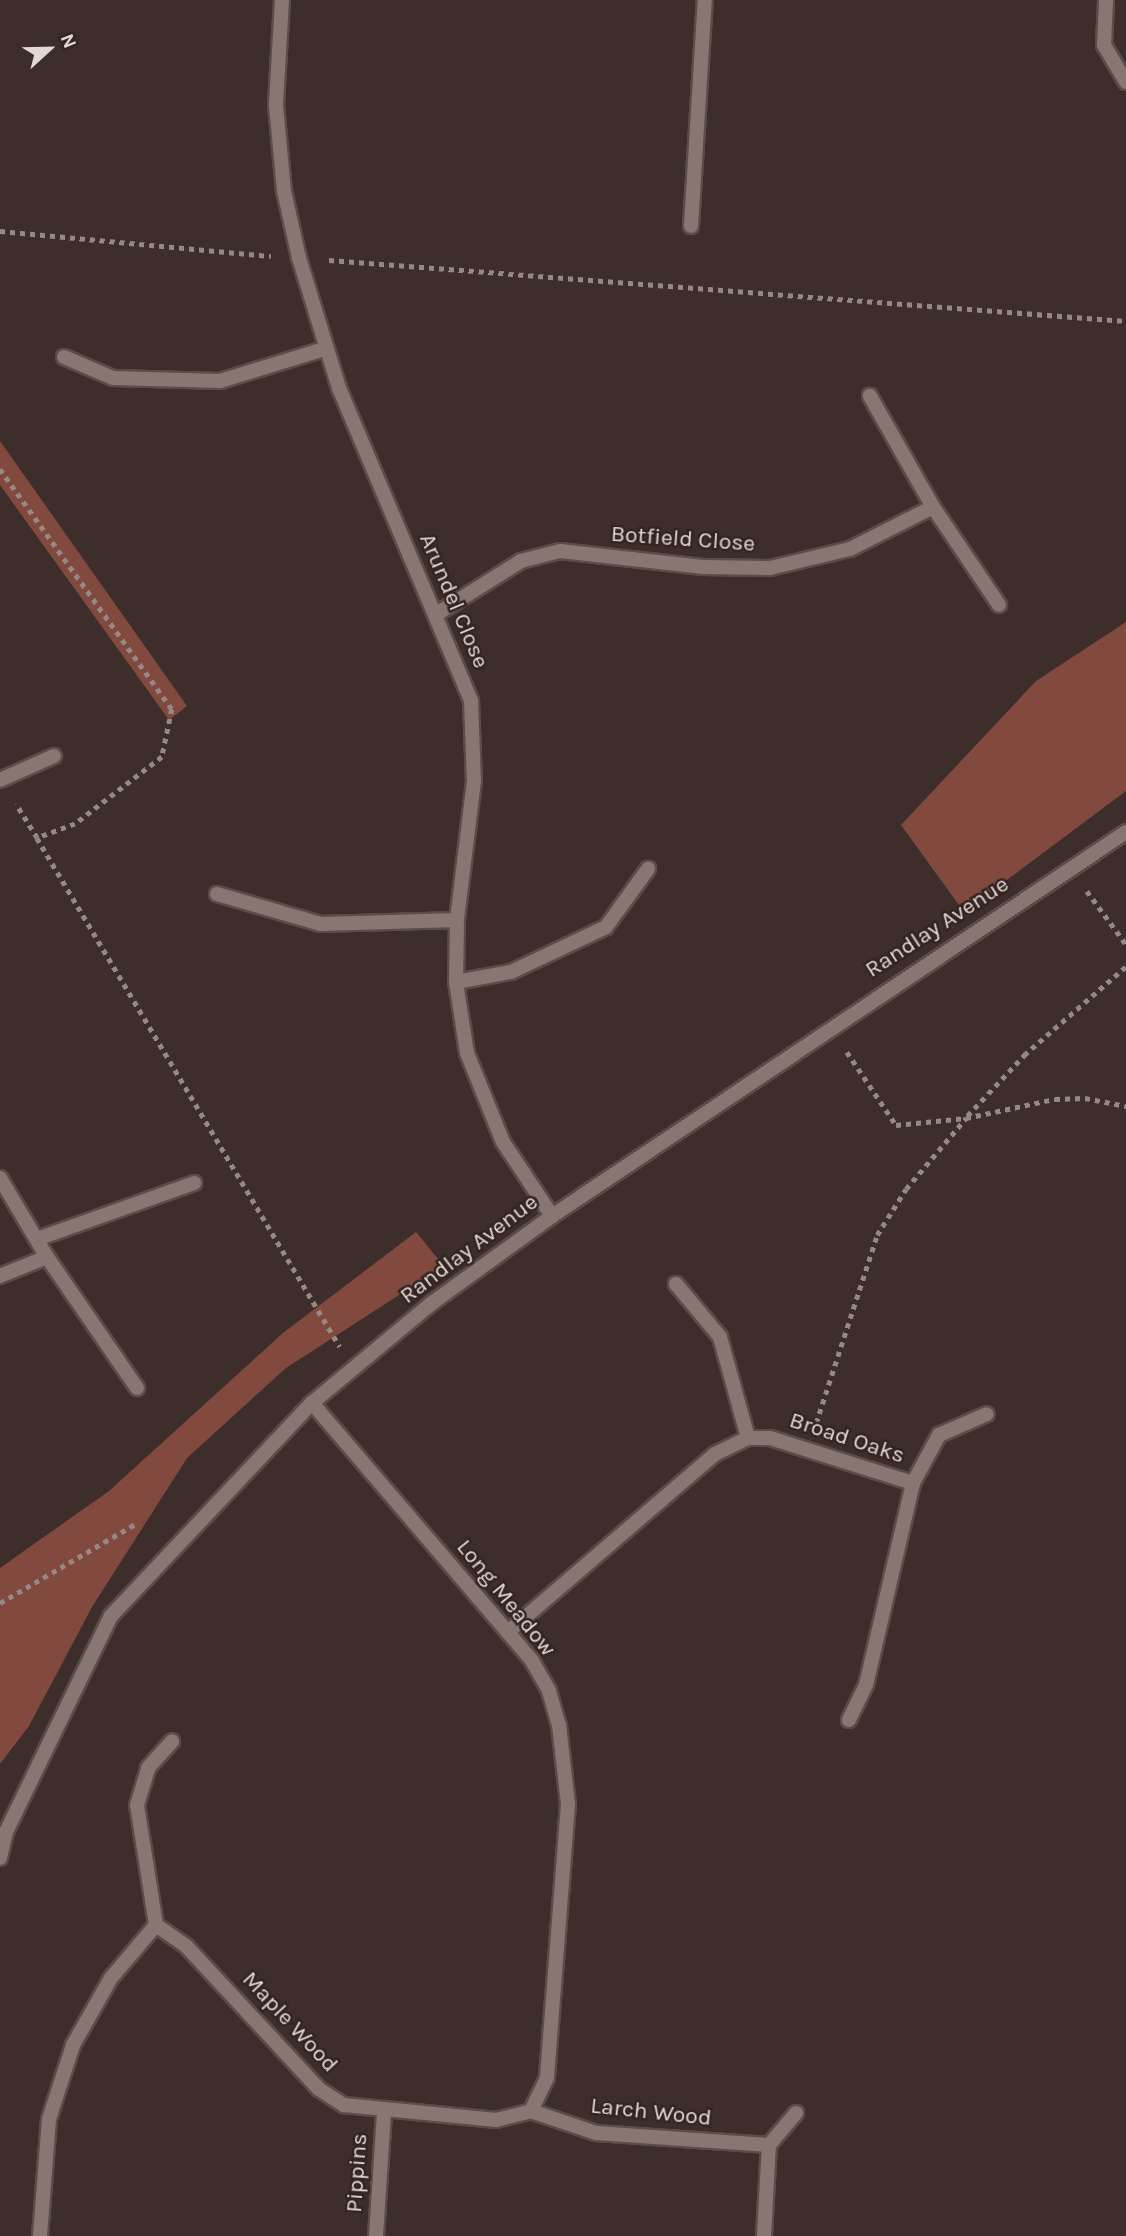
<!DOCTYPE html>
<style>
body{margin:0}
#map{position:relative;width:1126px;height:2236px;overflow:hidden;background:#3d2e2b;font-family:Karla,sans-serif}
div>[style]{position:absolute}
.green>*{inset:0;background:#824a3e}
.path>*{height:4.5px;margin-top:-2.25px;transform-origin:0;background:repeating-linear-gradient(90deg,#958886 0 5px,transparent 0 10px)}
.roads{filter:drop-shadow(2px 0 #594c49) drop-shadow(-2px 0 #594c49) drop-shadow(0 2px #594c49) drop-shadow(0 -2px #594c49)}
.service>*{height:14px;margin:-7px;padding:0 7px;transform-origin:7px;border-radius:7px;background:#887672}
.minor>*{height:14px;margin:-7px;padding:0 7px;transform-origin:7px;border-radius:7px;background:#887672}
.tertiary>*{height:14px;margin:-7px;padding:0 7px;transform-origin:7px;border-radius:7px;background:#887672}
span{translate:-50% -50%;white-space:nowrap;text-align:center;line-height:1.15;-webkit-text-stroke:5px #332421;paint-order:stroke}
.street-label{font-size:23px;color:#e1d7d5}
.north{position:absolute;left:14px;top:14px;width:70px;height:70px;-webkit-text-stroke:5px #332421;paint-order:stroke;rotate:68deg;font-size:19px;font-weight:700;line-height:28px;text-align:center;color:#e1d7d5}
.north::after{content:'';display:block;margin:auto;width:24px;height:32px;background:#e1d7d5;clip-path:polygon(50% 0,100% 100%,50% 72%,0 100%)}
</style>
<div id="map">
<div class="green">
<i style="clip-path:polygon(0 441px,187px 706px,169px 720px,0 485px)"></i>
<i style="clip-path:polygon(1126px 622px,1126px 791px,964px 912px,901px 825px,1036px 681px)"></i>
<i style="clip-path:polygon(416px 1232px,444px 1266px,286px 1368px,187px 1458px,92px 1607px,29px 1726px,0 1764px,0 1568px,109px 1491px,283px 1333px)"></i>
</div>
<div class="path">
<i style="left:0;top:231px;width:272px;rotate:5.3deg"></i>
<i style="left:329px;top:260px;width:799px;rotate:4.38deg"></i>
<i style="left:0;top:469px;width:295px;rotate:54.4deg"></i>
<i style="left:172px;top:709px;width:49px;rotate:101.8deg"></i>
<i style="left:162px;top:757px;width:110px;rotate:142.4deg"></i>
<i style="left:75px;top:824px;width:40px;rotate:159.8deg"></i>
<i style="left:37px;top:838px;width:40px;rotate:-122deg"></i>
<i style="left:37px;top:838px;width:592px;rotate:59.24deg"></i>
<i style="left:1087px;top:891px;width:66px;rotate:53.7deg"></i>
<i style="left:1126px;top:967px;width:133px;rotate:139deg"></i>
<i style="left:1026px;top:1054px;width:88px;rotate:133.2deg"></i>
<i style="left:966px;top:1118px;width:91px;rotate:-12.1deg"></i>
<i style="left:1055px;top:1099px;width:30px;rotate:-2deg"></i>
<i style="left:1085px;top:1098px;width:42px;rotate:11deg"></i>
<i style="left:847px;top:1052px;width:88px;rotate:56.1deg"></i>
<i style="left:896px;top:1125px;width:70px;rotate:-5.7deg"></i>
<i style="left:816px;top:1423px;width:198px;rotate:-72deg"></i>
<i style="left:877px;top:1235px;width:54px;rotate:-57.8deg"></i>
<i style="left:906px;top:1189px;width:93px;rotate:-49.8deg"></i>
<i style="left:0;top:1603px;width:156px;rotate:-30.3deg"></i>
</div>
<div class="roads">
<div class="service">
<i style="left:64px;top:357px;width:53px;rotate:23.2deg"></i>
<i style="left:113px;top:378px;width:107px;rotate:1.6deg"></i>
<i style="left:220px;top:381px;width:109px;rotate:-17.1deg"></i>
<i style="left:47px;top:1257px;width:159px;rotate:55.5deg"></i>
<i style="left:40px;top:2236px;width:117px;rotate:-85.6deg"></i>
<i style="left:49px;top:2119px;width:78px;rotate:-72deg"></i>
<i style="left:73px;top:2045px;width:77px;rotate:-60.4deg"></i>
</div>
<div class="minor">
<i style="left:282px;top:0;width:105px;rotate:93.3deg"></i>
<i style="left:276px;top:105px;width:86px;rotate:84.7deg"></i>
<i style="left:284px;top:191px;width:69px;rotate:77.4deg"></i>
<i style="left:299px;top:258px;width:136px;rotate:72.9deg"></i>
<i style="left:339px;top:388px;width:340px;rotate:67.1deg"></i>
<i style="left:471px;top:701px;width:80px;rotate:87.9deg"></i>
<i style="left:474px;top:781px;width:140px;rotate:97deg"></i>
<i style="left:457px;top:920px;width:62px;rotate:90.9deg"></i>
<i style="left:456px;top:982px;width:72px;rotate:81.2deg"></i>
<i style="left:467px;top:1053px;width:96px;rotate:68deg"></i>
<i style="left:503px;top:1142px;width:89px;rotate:56.5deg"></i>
<i style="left:1106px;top:0;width:45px;rotate:92.5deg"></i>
<i style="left:1104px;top:45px;width:43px;rotate:59.3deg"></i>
<i style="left:691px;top:226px;width:226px;rotate:-86.5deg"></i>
<i style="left:933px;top:507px;width:118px;rotate:56deg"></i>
<i style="left:435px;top:615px;width:102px;rotate:-32.1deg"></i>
<i style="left:521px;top:561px;width:40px;rotate:-14.4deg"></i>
<i style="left:560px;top:551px;width:144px;rotate:6.4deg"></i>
<i style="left:703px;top:567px;width:67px;rotate:0.9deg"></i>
<i style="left:770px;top:568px;width:82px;rotate:-13.4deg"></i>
<i style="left:850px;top:549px;width:93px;rotate:-26.8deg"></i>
<i style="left:933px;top:507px;width:128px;rotate:-119.6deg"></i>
<i style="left:0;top:780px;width:59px;rotate:-24deg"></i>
<i style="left:217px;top:894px;width:108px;rotate:16.1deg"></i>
<i style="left:321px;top:924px;width:136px;rotate:-1.7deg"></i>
<i style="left:456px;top:982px;width:56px;rotate:-10.3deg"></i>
<i style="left:511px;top:972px;width:105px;rotate:-25.3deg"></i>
<i style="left:606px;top:927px;width:72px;rotate:-54.1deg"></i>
<i style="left:0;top:1178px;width:92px;rotate:59.3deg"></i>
<i style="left:47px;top:1257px;width:51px;rotate:158deg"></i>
<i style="left:37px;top:1239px;width:167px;rotate:-19.6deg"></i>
<i style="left:676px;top:1284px;width:69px;rotate:50.3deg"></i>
<i style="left:720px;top:1337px;width:105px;rotate:74.5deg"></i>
<i style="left:312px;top:1403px;width:339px;rotate:49.5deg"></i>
<i style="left:532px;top:1661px;width:34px;rotate:60deg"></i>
<i style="left:549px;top:1691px;width:35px;rotate:74deg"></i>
<i style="left:559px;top:1725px;width:80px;rotate:83.5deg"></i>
<i style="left:568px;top:1804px;width:275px;rotate:94.4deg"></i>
<i style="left:547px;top:2078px;width:37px;rotate:116deg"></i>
<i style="left:913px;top:1483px;width:55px;rotate:-61.6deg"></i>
<i style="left:939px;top:1435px;width:52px;rotate:-23.6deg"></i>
<i style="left:508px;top:1632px;width:273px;rotate:-40.7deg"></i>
<i style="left:715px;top:1454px;width:37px;rotate:-26deg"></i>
<i style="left:748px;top:1438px;width:22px"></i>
<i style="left:770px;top:1438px;width:150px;rotate:17.5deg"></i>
<i style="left:913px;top:1483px;width:207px;rotate:103.1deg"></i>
<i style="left:866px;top:1685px;width:39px;rotate:116deg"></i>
<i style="left:156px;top:1925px;width:38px;rotate:35deg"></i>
<i style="left:187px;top:1947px;width:194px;rotate:47.1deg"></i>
<i style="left:319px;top:2089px;width:30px;rotate:33deg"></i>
<i style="left:344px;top:2105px;width:153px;rotate:5.6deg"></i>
<i style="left:496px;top:2120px;width:36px;rotate:-14deg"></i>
<i style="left:111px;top:1978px;width:70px;rotate:-49.7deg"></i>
<i style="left:156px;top:1925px;width:121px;rotate:-99deg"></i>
<i style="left:137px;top:1805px;width:39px;rotate:-73deg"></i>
<i style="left:148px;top:1768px;width:36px;rotate:-48deg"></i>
<i style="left:531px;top:2111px;width:69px;rotate:18.7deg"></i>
<i style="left:596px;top:2133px;width:173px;rotate:4deg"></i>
<i style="left:376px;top:2236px;width:124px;rotate:-86.3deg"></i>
<i style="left:764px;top:2236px;width:91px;rotate:-86.9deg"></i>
<i style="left:769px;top:2145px;width:42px;rotate:-49.8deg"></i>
</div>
<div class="tertiary">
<i style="left:0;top:1858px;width:27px;rotate:-77deg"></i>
<i style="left:6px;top:1832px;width:240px;rotate:-64.1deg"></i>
<i style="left:111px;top:1616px;width:293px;rotate:-46.7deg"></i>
<i style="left:312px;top:1403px;width:156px;rotate:-39.8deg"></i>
<i style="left:432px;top:1303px;width:148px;rotate:-35.9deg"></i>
<i style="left:552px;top:1216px;width:691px;rotate:-33.78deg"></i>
</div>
</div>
<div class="street-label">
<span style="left:683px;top:539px;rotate:4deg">Botfield Close</span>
<span style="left:454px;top:601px;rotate:67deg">Arundel Close</span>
<span style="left:937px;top:927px;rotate:-33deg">Randlay Avenue</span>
<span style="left:469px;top:1249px;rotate:-37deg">Randlay Avenue</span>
<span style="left:847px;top:1438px;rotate:18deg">Broad Oaks</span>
<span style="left:506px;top:1598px;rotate:51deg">Long Meadow</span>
<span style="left:290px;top:2022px;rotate:47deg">Maple Wood</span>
<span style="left:651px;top:2112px;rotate:6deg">Larch Wood</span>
<span style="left:357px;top:2173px;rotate:-86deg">Pippins</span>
</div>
<div class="north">N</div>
</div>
